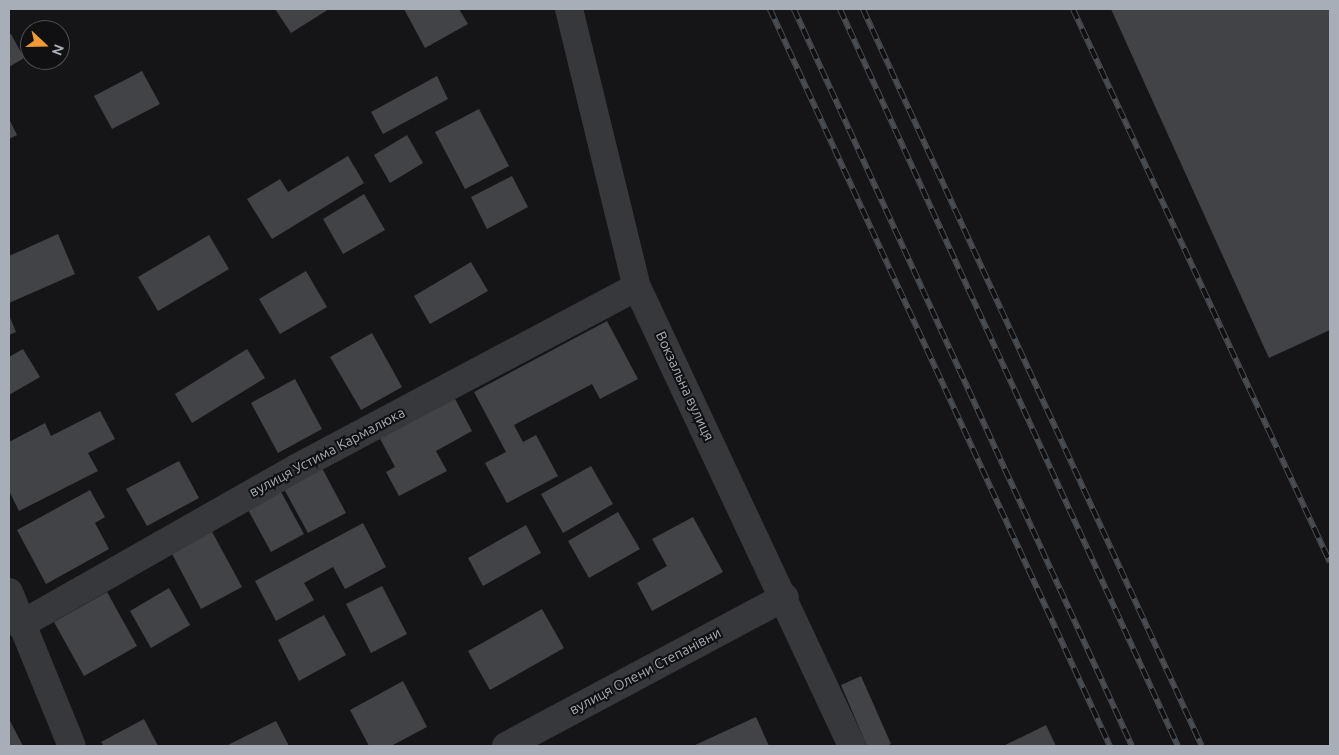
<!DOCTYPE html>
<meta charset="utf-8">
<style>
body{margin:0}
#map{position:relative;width:1339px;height:755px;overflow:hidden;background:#151517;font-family:Ubuntu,sans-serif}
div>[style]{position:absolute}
.building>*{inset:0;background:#414347}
.minor>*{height:28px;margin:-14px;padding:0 14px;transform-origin:14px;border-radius:14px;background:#36383c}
.tertiary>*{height:28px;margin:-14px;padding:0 14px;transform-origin:14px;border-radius:14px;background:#36383c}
.rail>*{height:5.5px;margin-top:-2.75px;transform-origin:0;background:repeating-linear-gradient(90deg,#101012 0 11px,#494c51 0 22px);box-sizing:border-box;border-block:1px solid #494c51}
span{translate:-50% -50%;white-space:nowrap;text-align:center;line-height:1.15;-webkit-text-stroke:4px #101012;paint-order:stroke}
.street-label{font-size:14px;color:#a7aeb7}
.frame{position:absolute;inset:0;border:10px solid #a7aeb7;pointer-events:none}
.north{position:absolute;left:20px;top:20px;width:50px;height:50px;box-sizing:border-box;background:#101012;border:1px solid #4c4f54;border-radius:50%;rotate:111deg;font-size:14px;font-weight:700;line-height:20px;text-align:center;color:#a7aeb7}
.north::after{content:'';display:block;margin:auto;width:18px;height:22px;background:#f09b34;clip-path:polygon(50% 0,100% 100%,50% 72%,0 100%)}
</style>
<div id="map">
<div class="building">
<i style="clip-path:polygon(275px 9px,329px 9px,291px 33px)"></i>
<i style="clip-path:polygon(404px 9px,459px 9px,468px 24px,425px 48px)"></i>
<i style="clip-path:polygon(1111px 9px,1330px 9px,1330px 330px,1269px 358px)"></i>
<i style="clip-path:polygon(11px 34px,24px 58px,9px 67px,9px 35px)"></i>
<i style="clip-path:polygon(142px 71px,160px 104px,112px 129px,94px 96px)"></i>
<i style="clip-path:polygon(437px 76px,448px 99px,383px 134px,371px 112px)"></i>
<i style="clip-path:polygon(479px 109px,509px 166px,465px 189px,435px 132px)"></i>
<i style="clip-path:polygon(9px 119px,17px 135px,9px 139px)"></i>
<i style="clip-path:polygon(407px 135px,423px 163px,390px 183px,374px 155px)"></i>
<i style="clip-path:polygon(348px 156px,364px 183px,272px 239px,247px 199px,280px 179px,288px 192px)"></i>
<i style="clip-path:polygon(512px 176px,528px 207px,487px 229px,471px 197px)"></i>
<i style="clip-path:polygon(364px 194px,385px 230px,343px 254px,323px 219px)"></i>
<i style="clip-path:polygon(58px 234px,75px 274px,9px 303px,9px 256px)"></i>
<i style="clip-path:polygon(209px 235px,229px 269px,158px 311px,138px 277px)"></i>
<i style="clip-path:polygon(471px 262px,488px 291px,430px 324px,414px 296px)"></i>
<i style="clip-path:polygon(306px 271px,327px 307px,280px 334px,259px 299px)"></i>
<i style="clip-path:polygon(9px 315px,16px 332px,9px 335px)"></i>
<i style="clip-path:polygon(607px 321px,638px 379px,600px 399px,592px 384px,514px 425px,523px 442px,536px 435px,558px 476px,507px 503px,485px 463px,506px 452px,474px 392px)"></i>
<i style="clip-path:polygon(372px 333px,402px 387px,361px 410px,330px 357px)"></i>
<i style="clip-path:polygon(23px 349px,40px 377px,9px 395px,9px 357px)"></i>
<i style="clip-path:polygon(247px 349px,265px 378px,192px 423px,175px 394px)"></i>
<i style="clip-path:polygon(295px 379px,322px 429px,278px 453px,251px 403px)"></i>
<i style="clip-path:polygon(453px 395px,472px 431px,436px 451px,447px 471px,399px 496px,386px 472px,395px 467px,378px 435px)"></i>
<i style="clip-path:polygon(100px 411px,115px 439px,88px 453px,98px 471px,19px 511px,9px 491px,9px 442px,45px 423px,51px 436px)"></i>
<i style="clip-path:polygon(179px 461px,199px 498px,147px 526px,126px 489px)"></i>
<i style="clip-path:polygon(591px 466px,613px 504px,563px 533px,541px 494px)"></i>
<i style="clip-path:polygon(322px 468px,346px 513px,308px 533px,284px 489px)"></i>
<i style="clip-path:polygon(90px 490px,105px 517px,95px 523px,109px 549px,46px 584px,17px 530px)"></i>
<i style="clip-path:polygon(280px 490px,304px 534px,271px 552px,247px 508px)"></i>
<i style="clip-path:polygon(618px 512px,640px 549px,589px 578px,568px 541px)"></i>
<i style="clip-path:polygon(693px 517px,723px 572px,652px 611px,637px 583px,667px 566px,652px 539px)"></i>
<i style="clip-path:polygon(363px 523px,386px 567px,345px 589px,333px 567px,304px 583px,314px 600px,276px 621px,255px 581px)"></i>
<i style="clip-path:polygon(526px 525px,541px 553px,483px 586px,468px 558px)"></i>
<i style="clip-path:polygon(210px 528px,242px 587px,201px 609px,170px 550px)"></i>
<i style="clip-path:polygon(382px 586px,407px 634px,371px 653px,346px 604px)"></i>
<i style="clip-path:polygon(169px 588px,190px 625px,151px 648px,130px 611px)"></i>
<i style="clip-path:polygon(107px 592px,137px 646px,84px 676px,54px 622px)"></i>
<i style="clip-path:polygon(542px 609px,564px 648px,490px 690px,468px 651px)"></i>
<i style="clip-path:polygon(324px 615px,346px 655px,299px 681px,278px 640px)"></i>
<i style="clip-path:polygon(861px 676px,891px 744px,887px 746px,867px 746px,841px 685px)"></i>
<i style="clip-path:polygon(403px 681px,427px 727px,391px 746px,369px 746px,350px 710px)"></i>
<i style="clip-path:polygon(756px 717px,769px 746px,696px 746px,695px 745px)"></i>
<i style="clip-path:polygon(9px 719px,23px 746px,9px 746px)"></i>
<i style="clip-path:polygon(144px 719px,158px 746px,104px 746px,101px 742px)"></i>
<i style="clip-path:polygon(276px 721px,289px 746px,226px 746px)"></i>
<i style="clip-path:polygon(1046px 725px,1056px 746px,1003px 746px,1028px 734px)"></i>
</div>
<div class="minor">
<i style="left:9px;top:592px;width:166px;rotate:67.8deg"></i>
<i style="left:20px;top:625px;width:318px;rotate:-29.6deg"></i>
<i style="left:296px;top:468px;width:386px;rotate:-28deg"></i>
</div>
<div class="tertiary">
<i style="left:569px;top:9px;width:286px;rotate:76.3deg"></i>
<i style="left:637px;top:287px;width:507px;rotate:64.9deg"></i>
<i style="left:506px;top:746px;width:316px;rotate:-28.1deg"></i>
</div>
<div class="rail">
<i style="left:770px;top:9px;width:812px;rotate:65.23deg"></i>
<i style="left:794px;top:9px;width:811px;rotate:65.36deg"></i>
<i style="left:840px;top:9px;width:811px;rotate:65.36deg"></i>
<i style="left:863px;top:9px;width:811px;rotate:65.3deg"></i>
<i style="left:1073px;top:9px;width:610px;rotate:65.07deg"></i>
</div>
<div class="street-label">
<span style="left:685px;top:386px;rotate:65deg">Вокзальна вулиця</span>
<span style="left:327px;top:452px;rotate:-28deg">вулиця Устима Кармалюка</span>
<span style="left:645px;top:671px;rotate:-28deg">вулиця Олени Степанівни</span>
</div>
<div class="frame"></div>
<div class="north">N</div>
</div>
